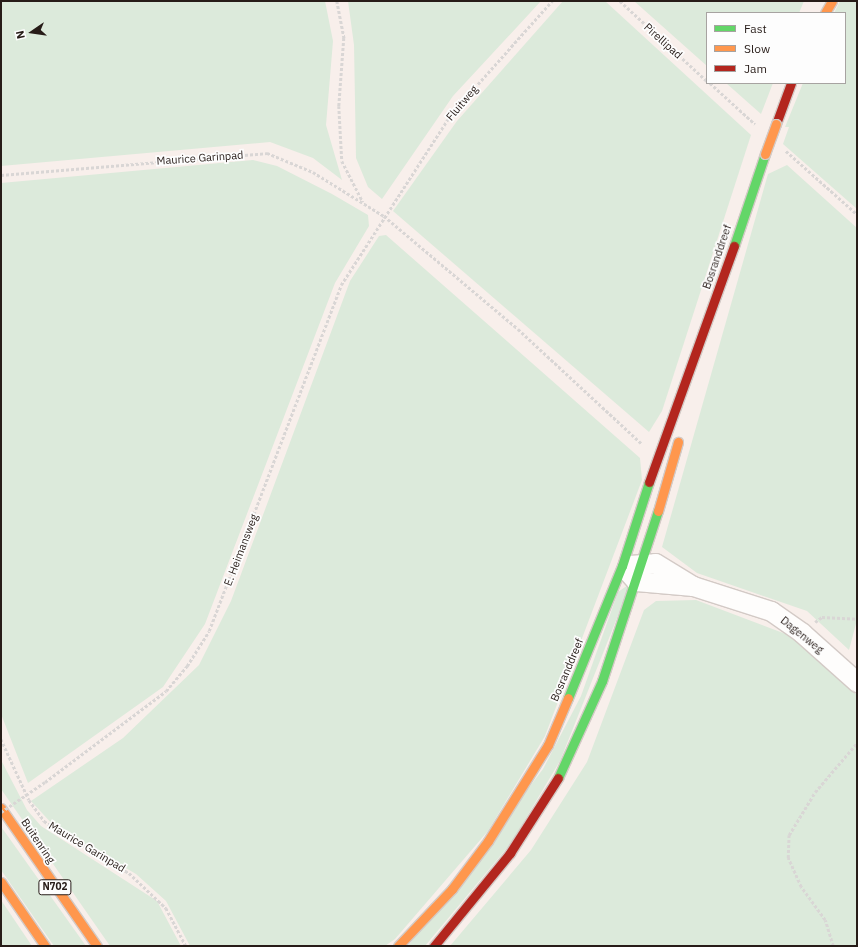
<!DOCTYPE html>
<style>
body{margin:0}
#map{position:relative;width:858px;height:947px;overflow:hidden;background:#f8efeb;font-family:"IBM Plex Sans",sans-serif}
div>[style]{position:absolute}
.green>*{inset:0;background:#dceadb}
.path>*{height:2.5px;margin-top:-1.25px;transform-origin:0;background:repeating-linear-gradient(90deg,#d9d6d5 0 3px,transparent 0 5px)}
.roads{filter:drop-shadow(1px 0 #d3cac6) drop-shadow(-1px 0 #d3cac6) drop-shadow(0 1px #d3cac6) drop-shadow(0 -1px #d3cac6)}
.street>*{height:19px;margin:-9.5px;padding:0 9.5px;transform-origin:9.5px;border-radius:9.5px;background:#fefdfc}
.fast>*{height:9px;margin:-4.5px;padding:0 4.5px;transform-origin:4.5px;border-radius:4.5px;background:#63d668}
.slow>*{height:9px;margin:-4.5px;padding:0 4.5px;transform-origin:4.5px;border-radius:4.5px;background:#ff974d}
.jam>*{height:9px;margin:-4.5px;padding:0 4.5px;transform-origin:4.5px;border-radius:4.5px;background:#b3261e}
.path-bridge>*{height:2.5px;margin-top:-1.25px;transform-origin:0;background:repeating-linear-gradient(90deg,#d9d6d5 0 3px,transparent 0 5px)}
.bridges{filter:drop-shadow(1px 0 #d3cac6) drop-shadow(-1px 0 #d3cac6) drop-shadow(0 1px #d3cac6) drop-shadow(0 -1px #d3cac6)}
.slow-bridge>*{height:9px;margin:-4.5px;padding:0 4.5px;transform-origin:4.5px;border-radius:4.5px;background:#ff974d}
span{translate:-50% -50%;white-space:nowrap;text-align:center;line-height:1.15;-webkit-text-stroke:3.5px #fdfdfd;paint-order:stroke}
.shield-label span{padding:1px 3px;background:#fdfdfd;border:1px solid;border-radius:3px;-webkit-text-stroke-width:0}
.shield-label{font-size:10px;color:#271c18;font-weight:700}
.street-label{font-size:11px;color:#271c18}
.frame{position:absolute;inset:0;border:2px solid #271c18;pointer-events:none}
.legend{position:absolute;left:706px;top:12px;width:140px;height:72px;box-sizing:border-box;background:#fdfdfd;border:1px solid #a7a3a1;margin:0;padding:5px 7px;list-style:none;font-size:12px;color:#271c18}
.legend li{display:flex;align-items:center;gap:8px;height:20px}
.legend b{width:20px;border:1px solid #a7a3a1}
.north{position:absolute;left:12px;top:12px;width:40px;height:40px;-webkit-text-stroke:3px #fdfdfd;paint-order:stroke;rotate:257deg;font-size:11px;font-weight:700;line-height:16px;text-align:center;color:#271c18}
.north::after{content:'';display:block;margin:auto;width:14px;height:18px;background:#271c18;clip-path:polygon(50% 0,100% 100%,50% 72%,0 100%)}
</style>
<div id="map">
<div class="green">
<i style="clip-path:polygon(1px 1px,325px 1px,333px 41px,326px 125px,342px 180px,313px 158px,270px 142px,1px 166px)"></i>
<i style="clip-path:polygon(348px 1px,541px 1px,453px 96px,382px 199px,368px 187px,356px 158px,354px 45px)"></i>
<i style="clip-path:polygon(563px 1px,605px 1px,751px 135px,662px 411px,649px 432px,393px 211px,457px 121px)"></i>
<i style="clip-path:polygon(634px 1px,804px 1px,799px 13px,707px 13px,707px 66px)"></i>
<i style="clip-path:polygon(840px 1px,857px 1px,857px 209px,783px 144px,789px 127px,785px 127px,803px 83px,845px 83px,845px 13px,834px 13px)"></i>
<i style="clip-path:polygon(726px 83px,773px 83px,761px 114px)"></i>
<i style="clip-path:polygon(253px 160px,277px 166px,332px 194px,368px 215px,369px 226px,335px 283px,205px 624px,163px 687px,28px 783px,1px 714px,1px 183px)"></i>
<i style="clip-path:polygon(787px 165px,857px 228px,857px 620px,849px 650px,807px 611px,697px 573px,662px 547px,768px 174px)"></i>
<i style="clip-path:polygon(386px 235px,640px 458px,642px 480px,545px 736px,488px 831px,395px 939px,385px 946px,190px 946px,166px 901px,136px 874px,54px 826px,31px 801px,123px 738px,199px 665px,231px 601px,350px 281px,379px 236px)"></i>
<i style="clip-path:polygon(631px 583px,560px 761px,511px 843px,425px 946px,408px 946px,543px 769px,581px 696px,618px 592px)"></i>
<i style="clip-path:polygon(696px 600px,791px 636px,857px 695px,857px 946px,450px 946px,531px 850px,587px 762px,644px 610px,656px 601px)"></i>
<i style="clip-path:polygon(1px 760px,27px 810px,41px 826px,157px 901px,181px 946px,110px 946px,1px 789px)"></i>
<i style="clip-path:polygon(2px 828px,86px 946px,54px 946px,1px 870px)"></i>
<i style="clip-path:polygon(1px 900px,32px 946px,1px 946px)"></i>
</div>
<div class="path">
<i style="left:337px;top:1px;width:38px;rotate:79deg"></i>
<i style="left:344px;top:38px;width:68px;rotate:94.2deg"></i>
<i style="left:339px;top:106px;width:55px;rotate:86.9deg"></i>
<i style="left:342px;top:161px;width:46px;rotate:62.9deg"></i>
<i style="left:620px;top:1px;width:118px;rotate:42.6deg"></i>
<i style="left:710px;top:83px;width:61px;rotate:42.3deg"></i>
<i style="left:786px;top:151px;width:95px;rotate:41.6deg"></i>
<i style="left:1px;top:175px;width:267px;rotate:-4.7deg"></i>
<i style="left:267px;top:153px;width:50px;rotate:22.4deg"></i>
<i style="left:313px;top:172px;width:84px;rotate:31.8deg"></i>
<i style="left:384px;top:216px;width:175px;rotate:40.1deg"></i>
<i style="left:518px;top:329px;width:168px;rotate:42.8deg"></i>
<i style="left:815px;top:622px;width:9px;rotate:-36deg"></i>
<i style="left:822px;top:617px;width:35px;rotate:3deg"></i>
<i style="left:1px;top:739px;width:67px;rotate:65.3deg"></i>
<i style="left:29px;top:800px;width:26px;rotate:54deg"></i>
<i style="left:44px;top:821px;width:100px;rotate:31.5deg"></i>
<i style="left:129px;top:873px;width:51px;rotate:43.4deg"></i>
<i style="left:166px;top:908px;width:43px;rotate:62.2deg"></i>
<i style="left:45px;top:782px;width:151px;rotate:-36.9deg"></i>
<i style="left:166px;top:691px;width:33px;rotate:-50deg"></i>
<i style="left:187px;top:666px;width:41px;rotate:-57.8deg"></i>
<i style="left:209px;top:631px;width:370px;rotate:-69.1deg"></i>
<i style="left:341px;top:285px;width:203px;rotate:-57.2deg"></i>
<i style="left:451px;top:114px;width:152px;rotate:-48.2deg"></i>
<i style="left:833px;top:946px;width:27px;rotate:-107deg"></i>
<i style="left:825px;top:920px;width:41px;rotate:-126deg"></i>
<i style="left:801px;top:887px;width:32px;rotate:-114deg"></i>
<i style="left:788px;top:858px;width:23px;rotate:-88deg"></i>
<i style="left:789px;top:835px;width:50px;rotate:-58.8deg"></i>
<i style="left:815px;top:792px;width:65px;rotate:-49.4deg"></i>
</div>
<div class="roads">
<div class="street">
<i style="left:629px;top:565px;width:26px;rotate:-4deg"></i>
<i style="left:655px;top:563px;width:44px;rotate:31.2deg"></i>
<i style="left:627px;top:571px;width:13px;rotate:48deg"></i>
<i style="left:636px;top:581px;width:57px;rotate:5deg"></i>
<i style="left:693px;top:586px;width:82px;rotate:17.8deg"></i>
<i style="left:771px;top:611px;width:38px;rotate:35deg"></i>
<i style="left:802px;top:633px;width:74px;rotate:41.7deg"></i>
</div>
<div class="fast">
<i style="left:734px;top:246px;width:97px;rotate:-71.4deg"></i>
<i style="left:568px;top:698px;width:143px;rotate:-67.8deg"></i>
<i style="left:622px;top:566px;width:88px;rotate:-72.2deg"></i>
<i style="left:558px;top:778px;width:107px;rotate:-65.6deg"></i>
<i style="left:602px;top:681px;width:179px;rotate:-71.8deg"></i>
</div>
<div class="slow">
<i style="left:825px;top:13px;width:14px;rotate:-60deg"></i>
<i style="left:658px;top:511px;width:72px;rotate:-73.8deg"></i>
<i style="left:1px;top:808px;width:168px;rotate:55.2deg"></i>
<i style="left:1px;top:882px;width:78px;rotate:55.5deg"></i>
<i style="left:398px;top:946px;width:79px;rotate:-46.5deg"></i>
<i style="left:452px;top:889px;width:60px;rotate:-53.1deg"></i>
<i style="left:488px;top:841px;width:113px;rotate:-58deg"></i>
<i style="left:548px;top:745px;width:51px;rotate:-66.9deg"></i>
</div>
<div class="jam">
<i style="left:776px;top:124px;width:44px;rotate:-69.9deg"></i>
<i style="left:649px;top:482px;width:251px;rotate:-70.2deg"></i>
<i style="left:434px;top:946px;width:120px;rotate:-50.7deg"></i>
<i style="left:510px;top:853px;width:89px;rotate:-57.4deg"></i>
</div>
</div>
<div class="path-bridge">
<i style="left:1px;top:812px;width:53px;rotate:-34.3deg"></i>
</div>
<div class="bridges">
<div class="slow-bridge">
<i style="left:765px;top:154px;width:32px;rotate:-70deg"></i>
</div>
</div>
<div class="shield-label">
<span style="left:55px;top:887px">N702</span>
</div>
<div class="street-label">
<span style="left:663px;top:41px;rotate:42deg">Pirellipad</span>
<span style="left:462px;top:103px;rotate:-50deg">Fluitweg</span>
<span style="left:200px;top:158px;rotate:-4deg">Maurice Garinpad</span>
<span style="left:717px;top:257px;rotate:-71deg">Bosranddreef</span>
<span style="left:241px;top:550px;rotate:-69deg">E. Heimansweg</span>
<span style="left:802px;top:635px;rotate:39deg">Dagenweg</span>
<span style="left:567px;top:670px;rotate:-67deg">Bosranddreef</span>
<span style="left:38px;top:841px;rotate:56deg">Buitenring</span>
<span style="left:87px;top:847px;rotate:31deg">Maurice Garinpad</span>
</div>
<div class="frame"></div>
<ul class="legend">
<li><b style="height:5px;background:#63d668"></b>Fast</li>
<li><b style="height:5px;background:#ff974d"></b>Slow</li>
<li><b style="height:5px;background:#b3261e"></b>Jam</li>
</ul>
<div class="north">N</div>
</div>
